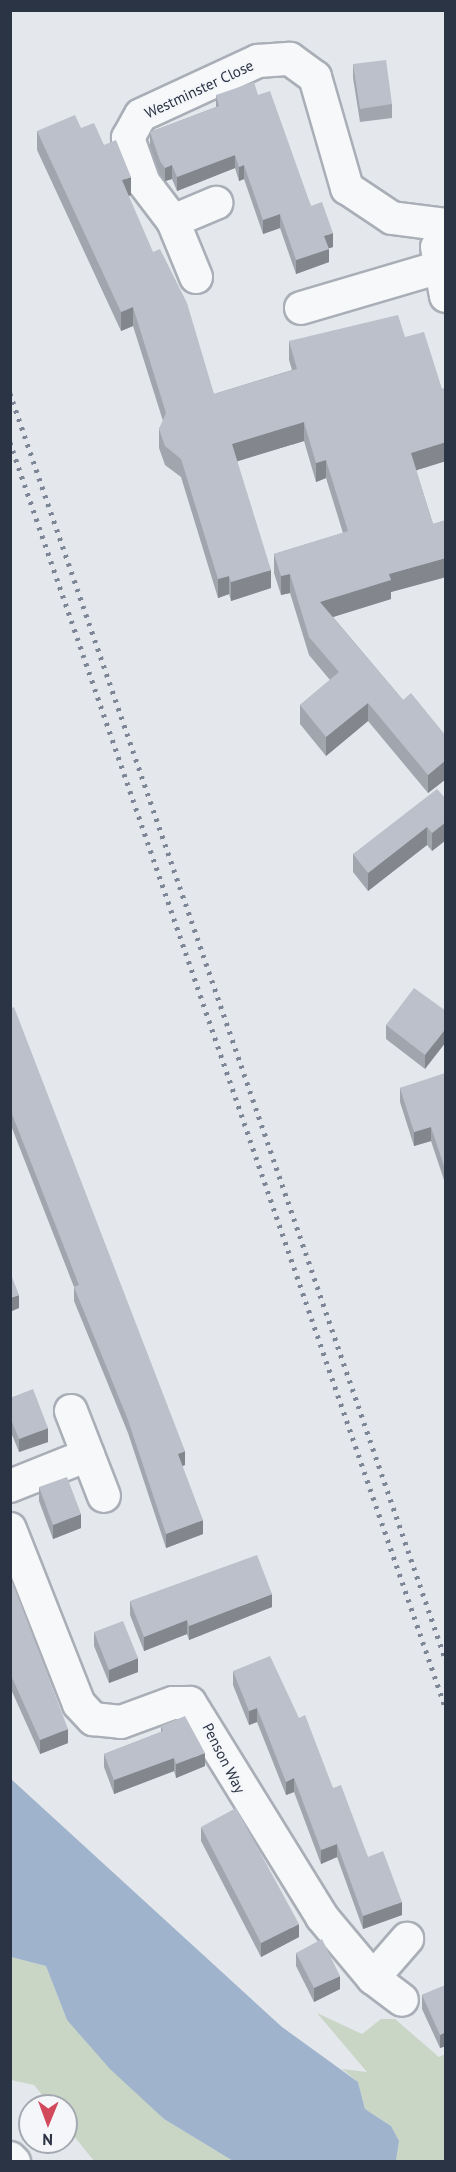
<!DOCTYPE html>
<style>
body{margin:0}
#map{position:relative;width:456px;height:2172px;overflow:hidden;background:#e4e7ec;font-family:"PT Sans",sans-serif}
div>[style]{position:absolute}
.green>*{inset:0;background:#c9d6c5}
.water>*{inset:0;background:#9fb4cc}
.roads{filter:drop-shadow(2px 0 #a9aeb7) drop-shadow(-2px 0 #a9aeb7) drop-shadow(0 2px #a9aeb7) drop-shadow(0 -2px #a9aeb7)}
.minor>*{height:32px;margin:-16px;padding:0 16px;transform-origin:16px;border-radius:16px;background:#f7f8fa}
.rail>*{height:4.5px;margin-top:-2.25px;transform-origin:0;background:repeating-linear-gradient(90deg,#7d8696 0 3px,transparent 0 9px)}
.wall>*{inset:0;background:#a1a5ae}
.shaded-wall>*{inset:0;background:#83868d}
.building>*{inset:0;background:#bbc0ca}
span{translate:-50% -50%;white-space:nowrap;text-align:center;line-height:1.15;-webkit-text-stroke:4.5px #f4f6f9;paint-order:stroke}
.street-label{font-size:15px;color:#2b3445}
.frame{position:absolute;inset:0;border:12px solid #2b3445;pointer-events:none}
.north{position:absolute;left:18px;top:2094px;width:60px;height:60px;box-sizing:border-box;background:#f4f6f9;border:2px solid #a4a8b1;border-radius:50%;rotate:181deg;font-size:16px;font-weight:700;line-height:24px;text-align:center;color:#2b3445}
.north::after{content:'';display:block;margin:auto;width:21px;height:27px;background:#d1495b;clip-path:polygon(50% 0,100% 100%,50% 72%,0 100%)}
</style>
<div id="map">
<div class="green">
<i style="clip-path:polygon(11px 1957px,46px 1966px,67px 2020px,164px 2119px,233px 2161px,94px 2161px,66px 2126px,66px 2106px,51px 2106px,34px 2085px,11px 2080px)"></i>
<i style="clip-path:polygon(317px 2013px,362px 2034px,381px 2019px,395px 2019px,439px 2057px,445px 2054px,445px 2161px,394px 2161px,391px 2126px,365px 2109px,358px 2082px,342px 2069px,367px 2072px)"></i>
</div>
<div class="water">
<i style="clip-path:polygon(11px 1779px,282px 2027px,358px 2082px,365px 2109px,391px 2126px,399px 2141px,396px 2160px,233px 2161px,164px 2119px,110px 2069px,67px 2020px,46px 1966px,11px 1957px)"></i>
</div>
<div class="roads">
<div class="minor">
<i style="left:173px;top:221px;width:47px;rotate:-22.7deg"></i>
<i style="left:437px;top:247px;width:50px;rotate:79.6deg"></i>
<i style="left:196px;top:277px;width:61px;rotate:-112.3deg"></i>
<i style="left:173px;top:221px;width:48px;rotate:-127.3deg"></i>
<i style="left:144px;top:183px;width:48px;rotate:-109.6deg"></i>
<i style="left:128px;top:138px;width:26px;rotate:-61deg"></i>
<i style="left:141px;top:115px;width:129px;rotate:-24.8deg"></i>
<i style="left:258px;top:61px;width:32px;rotate:-4deg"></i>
<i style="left:290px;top:59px;width:31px;rotate:36deg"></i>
<i style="left:315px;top:77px;width:116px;rotate:73.9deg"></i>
<i style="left:347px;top:188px;width:54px;rotate:33.7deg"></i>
<i style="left:392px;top:218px;width:54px;rotate:7.4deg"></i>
<i style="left:301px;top:308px;width:142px;rotate:-16.4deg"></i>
<i style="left:71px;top:1411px;width:91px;rotate:68.8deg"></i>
<i style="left:10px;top:1486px;width:84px;rotate:-21.7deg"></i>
<i style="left:10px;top:1529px;width:188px;rotate:68.5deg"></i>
<i style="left:79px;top:1704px;width:21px;rotate:47deg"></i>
<i style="left:93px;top:1719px;width:28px;rotate:6deg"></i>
<i style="left:121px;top:1722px;width:55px;rotate:-20.1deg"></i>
<i style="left:173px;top:1703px;width:17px"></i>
<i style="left:190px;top:1703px;width:251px;rotate:58.3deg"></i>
<i style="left:322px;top:1917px;width:80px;rotate:50.1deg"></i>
<i style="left:373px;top:1978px;width:36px;rotate:37deg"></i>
<i style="left:373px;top:1978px;width:52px;rotate:-48.9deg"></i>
<i style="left:10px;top:2158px;width:6px;rotate:45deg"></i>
</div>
</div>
<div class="rail">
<i style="left:10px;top:393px;width:1341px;rotate:71.02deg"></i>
<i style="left:10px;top:442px;width:1340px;rotate:71.01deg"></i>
</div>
<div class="wall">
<i style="clip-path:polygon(353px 64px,392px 104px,392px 118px,360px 122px,353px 78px)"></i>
<i style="clip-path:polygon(216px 95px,258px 95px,311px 206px,333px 247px,328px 248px,329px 262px,296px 274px,280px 228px,263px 234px,244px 179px,239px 181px,235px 168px,177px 191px,172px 179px,165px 181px,160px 174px,150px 146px,150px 132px,216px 107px)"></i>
<i style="clip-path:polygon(81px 128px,104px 145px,131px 195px,128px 196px,214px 394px,292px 370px,289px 360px,289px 341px,405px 337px,442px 389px,446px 388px,446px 461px,416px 470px,433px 524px,446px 520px,446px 577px,391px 592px,391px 599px,333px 617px,403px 700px,446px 736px,446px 779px,428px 793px,368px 721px,326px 756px,300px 724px,300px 705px,330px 680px,309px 655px,290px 593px,281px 595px,274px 573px,274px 554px,343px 533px,326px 478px,316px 482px,304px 441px,237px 461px,271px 588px,231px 601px,229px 594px,218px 598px,181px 477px,165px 465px,159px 448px,159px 429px,163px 421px,133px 326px,121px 331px,37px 150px,37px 131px)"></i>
<i style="clip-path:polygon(446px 799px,446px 840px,432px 851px,427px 845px,368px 891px,353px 872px,353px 854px)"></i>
<i style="clip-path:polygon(10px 1009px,185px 1465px,182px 1466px,203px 1534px,166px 1548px,128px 1433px,74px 1301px,74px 1287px,10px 1123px)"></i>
<i style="clip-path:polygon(446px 1011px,425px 1069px,386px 1039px,386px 1025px)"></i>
<i style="clip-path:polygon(446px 1074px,446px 1186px,431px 1141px,414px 1146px,400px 1102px,400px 1088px)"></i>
<i style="clip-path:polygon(10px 1398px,48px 1442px,19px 1452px,10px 1430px)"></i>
<i style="clip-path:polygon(39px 1487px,81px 1528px,53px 1539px,39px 1501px)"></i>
<i style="clip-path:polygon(10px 1576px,68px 1743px,40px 1754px,10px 1687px)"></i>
<i style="clip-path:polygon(130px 1601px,272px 1607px,189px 1640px,187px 1634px,144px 1651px,130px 1615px)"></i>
<i style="clip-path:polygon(94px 1632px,138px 1672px,109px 1683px,94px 1646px)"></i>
<i style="clip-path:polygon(233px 1671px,333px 1788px,368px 1857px,402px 1915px,363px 1929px,337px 1857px,321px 1864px,294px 1792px,286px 1795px,257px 1722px,249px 1725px,233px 1685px)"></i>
<i style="clip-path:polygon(161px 1726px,205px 1766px,176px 1778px,174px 1771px,114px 1794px,104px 1767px,104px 1754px,161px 1732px)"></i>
<i style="clip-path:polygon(201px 1827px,299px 1937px,261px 1957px,201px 1841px)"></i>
<i style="clip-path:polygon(296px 1953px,340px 1989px,314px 2002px,296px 1966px)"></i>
<i style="clip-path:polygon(446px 1985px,446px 2046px,440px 2048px,422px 2009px,422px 1995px)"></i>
</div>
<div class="shaded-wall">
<i style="clip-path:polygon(235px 155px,235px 168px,177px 191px,177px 177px)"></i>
<i style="clip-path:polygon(172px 165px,172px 179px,165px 181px,165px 168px)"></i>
<i style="clip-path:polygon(244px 165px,244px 179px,239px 181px,239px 167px)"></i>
<i style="clip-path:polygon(131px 177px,131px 195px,122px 199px,122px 180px)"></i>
<i style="clip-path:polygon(280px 214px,280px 228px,263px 234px,263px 220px)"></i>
<i style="clip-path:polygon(333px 233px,333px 247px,324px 250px,324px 236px)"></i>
<i style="clip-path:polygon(329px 249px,329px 262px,296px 274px,296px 260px)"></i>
<i style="clip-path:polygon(133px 307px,133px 326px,121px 331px,121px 312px)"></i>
<i style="clip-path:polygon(304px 422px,304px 441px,232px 463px,232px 444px)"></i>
<i style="clip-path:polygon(446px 442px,446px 461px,411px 472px,411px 453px)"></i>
<i style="clip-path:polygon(326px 460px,326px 478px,316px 482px,316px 463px)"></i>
<i style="clip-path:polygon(446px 558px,446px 577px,391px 592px,391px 599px,320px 621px,320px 602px,389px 574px)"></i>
<i style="clip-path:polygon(271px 570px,271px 588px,231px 601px,231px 582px)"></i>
<i style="clip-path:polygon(290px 574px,290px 593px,281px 595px,281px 576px)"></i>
<i style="clip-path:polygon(229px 576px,229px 594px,218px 598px,218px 579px)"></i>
<i style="clip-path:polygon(368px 703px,368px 721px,326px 756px,326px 737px)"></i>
<i style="clip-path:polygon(446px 760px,446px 779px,428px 793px,428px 775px)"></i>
<i style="clip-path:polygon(446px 822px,446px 840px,432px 851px,432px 833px)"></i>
<i style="clip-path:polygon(427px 827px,427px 845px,368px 891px,368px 873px)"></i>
<i style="clip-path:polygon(446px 1028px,446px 1042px,425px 1069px,425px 1055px)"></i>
<i style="clip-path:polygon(431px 1127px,431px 1141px,414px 1146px,414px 1132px)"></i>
<i style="clip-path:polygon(19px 1295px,19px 1308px,10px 1312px,10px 1298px)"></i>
<i style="clip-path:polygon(48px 1428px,48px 1442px,19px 1452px,19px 1439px)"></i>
<i style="clip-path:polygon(185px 1451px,185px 1465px,178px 1468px,178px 1454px)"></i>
<i style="clip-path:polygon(81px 1514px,81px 1528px,53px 1539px,53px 1525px)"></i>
<i style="clip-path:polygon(203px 1520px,203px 1534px,166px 1548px,166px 1534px)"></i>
<i style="clip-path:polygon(272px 1594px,272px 1607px,189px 1640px,189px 1626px)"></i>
<i style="clip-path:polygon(187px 1620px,187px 1634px,144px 1651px,144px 1637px)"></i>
<i style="clip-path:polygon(138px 1658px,138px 1672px,109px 1683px,109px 1670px)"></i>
<i style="clip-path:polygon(257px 1708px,257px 1722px,249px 1725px,249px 1711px)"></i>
<i style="clip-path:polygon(68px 1729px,68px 1743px,40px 1754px,40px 1740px)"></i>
<i style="clip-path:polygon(205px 1753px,205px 1766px,176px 1778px,176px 1764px)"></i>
<i style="clip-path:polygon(174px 1758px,174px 1771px,114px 1794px,114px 1780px)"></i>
<i style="clip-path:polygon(294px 1778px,294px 1792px,286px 1795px,286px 1782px)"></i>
<i style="clip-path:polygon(337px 1844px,337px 1857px,321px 1864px,321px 1850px)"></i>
<i style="clip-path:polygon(402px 1902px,402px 1915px,363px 1929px,363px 1916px)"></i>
<i style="clip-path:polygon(299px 1924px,299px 1937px,261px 1957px,261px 1943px)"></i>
<i style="clip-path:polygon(340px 1976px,340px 1989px,314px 2002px,314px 1988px)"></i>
<i style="clip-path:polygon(446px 2032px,446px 2046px,440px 2048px,440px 2035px)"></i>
</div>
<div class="building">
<i style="clip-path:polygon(386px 60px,392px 104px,360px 109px,353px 64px)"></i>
<i style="clip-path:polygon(254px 82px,258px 95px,270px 91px,311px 206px,322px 202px,333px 233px,324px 236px,329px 249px,296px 260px,280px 214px,263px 220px,244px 165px,239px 167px,235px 155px,177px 177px,172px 165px,165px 168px,160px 161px,150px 132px,219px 106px,216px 95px)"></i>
<i style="clip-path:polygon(75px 115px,81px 128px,94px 123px,104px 145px,116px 140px,131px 177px,122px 180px,153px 252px,160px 249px,187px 303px,214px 394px,297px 369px,289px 341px,398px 315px,405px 337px,424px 332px,442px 389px,446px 388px,446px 442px,411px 453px,433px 524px,446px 520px,446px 558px,389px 574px,391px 580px,320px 602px,403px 700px,411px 693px,446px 736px,446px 760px,428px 775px,368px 703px,326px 737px,300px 705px,339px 672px,309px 637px,290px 574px,281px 576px,274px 554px,348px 531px,326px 460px,316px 463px,304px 422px,232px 444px,271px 570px,231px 582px,229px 576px,218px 579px,181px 459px,165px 446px,159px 429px,166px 413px,133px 307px,121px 312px,37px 131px)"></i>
<i style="clip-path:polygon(437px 789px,446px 799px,446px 822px,432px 833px,427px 827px,368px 873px,353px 854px)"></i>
<i style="clip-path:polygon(414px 988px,446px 1011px,446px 1028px,425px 1055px,386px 1025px)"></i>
<i style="clip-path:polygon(14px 1007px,185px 1451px,178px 1454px,203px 1520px,166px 1534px,128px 1420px,74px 1287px,79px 1285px,10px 1109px,10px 1009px)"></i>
<i style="clip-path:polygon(445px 1073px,446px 1074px,446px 1172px,431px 1127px,414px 1132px,400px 1088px)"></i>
<i style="clip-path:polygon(10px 1272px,19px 1295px,10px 1298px)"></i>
<i style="clip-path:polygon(33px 1389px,48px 1428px,19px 1439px,10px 1417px,10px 1398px)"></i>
<i style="clip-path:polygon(67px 1477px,81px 1514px,53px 1525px,39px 1487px)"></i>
<i style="clip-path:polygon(257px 1555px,272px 1594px,189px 1626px,187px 1620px,144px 1637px,130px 1601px)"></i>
<i style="clip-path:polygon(10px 1576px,68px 1729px,40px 1740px,10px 1673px)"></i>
<i style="clip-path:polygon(123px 1621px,138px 1658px,109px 1670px,94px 1632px)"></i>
<i style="clip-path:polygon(270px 1656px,299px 1718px,305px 1715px,333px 1788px,341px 1785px,368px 1857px,383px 1851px,402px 1902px,363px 1916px,337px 1844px,321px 1850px,294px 1778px,286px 1782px,257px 1708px,249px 1711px,233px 1671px)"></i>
<i style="clip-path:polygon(185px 1716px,205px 1753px,176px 1764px,174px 1758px,114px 1780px,104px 1754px,163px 1731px,161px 1726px)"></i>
<i style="clip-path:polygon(236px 1808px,299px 1924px,261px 1943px,201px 1827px)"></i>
<i style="clip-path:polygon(322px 1939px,340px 1976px,314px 1988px,296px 1953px)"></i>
<i style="clip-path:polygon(446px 1985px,446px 2032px,440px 2035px,422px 1995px)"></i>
</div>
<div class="street-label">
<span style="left:199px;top:89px;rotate:-25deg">Westminster Close</span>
<span style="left:224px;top:1758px;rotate:63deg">Penson Way</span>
</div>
<div class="frame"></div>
<div class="north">N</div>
</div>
